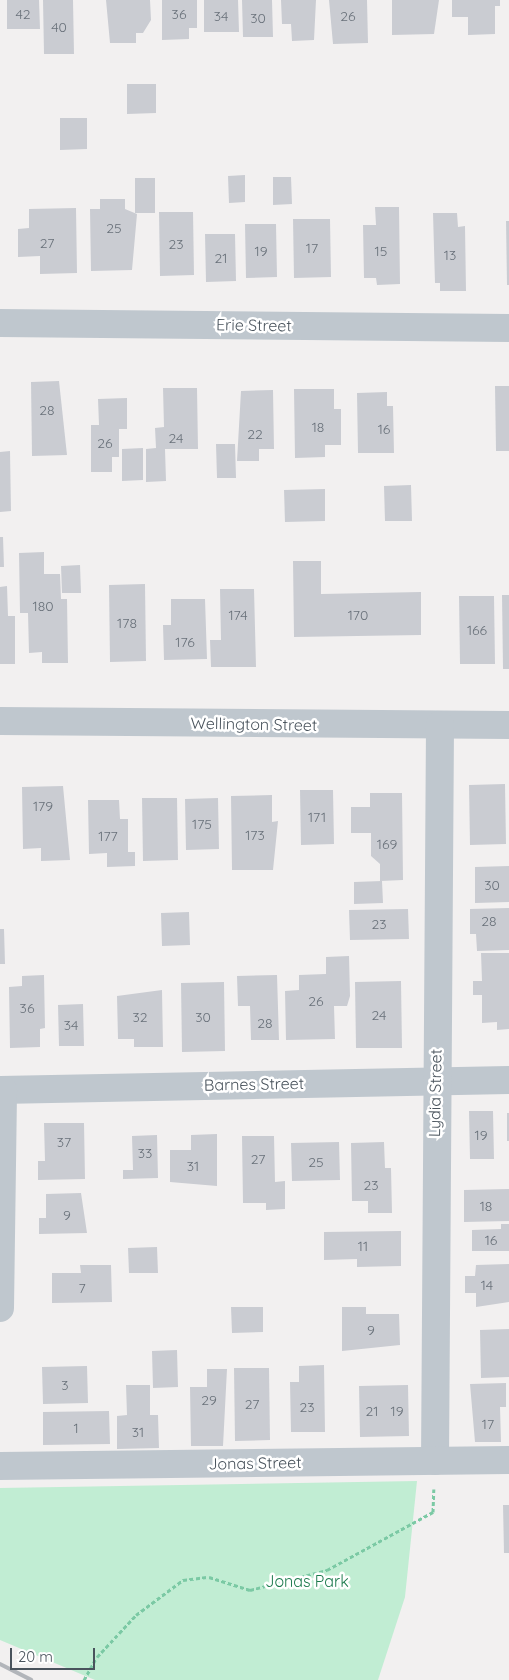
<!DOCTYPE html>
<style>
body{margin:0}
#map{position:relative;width:509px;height:1680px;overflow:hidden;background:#f2f0f0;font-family:Quicksand,sans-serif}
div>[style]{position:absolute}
.green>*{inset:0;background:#c1edd3}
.building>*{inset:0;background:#caccd2}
.path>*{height:3px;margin-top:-1.5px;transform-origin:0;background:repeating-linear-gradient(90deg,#7bc9a4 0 4px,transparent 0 6.5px)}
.minor>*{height:28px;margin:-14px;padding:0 14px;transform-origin:14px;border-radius:14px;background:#bfc7ce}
.rail>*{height:4px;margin:-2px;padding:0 2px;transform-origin:2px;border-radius:2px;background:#b2b5ba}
span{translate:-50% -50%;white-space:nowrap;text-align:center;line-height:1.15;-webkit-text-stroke:5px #fff;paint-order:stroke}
.number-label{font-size:14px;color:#69717a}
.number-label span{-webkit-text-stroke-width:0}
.street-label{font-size:16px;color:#49535c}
.park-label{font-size:16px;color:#1d7a4d}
.scale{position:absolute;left:10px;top:1648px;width:85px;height:22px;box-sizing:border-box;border:2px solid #49535c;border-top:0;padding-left:6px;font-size:15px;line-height:18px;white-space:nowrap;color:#49535c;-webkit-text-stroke:4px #fff;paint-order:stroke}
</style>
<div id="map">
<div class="green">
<i style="clip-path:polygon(417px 1481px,405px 1597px,378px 1680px,95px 1680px,0 1640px,0 1488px)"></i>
</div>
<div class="building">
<i style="clip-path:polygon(7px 0,39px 0,40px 29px,7px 29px)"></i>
<i style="clip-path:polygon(43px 0,73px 0,74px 54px,44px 54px)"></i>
<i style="clip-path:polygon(106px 0,150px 0,151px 20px,143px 33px,136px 33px,136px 43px,110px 43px)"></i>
<i style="clip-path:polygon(162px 0,197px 0,197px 28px,189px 28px,189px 39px,162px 40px)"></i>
<i style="clip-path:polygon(204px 0,238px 0,239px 32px,204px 32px)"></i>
<i style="clip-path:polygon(242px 0,272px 0,273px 37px,243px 37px)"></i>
<i style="clip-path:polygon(281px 0,316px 0,314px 40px,292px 41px,291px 24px,282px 24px)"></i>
<i style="clip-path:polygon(329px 0,367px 0,368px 43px,333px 44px)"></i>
<i style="clip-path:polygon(392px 0,439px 0,434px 34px,392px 35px)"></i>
<i style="clip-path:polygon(452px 0,500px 0,500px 6px,495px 6px,495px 34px,468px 35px,468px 17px,452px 17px)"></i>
<i style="clip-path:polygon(127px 84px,156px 84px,156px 113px,127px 114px)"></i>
<i style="clip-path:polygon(60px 118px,87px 118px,87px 149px,60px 150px)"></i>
<i style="clip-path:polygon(245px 175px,245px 202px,229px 203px,228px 176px)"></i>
<i style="clip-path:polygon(273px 177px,291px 177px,292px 204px,273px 205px)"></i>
<i style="clip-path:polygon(135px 178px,155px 178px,155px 213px,135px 213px)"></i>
<i style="clip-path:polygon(100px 199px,125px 199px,125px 209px,137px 214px,132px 270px,91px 271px,90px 209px,100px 209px)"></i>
<i style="clip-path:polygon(375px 207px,399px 207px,400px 284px,377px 285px,376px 278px,364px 278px,363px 225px,376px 225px)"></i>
<i style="clip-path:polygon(76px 208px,77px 273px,40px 274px,40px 256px,18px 257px,18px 229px,29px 228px,29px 209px)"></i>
<i style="clip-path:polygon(159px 212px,193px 212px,194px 275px,160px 276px)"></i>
<i style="clip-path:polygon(433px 213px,457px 213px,458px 227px,465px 226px,466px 291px,440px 291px,440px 283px,435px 283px)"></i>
<i style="clip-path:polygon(293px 219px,330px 219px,331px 277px,294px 278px)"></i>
<i style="clip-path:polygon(506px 221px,509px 221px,509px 285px,507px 285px)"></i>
<i style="clip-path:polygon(245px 224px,276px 224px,277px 277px,246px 278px)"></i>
<i style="clip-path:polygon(205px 234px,235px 234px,236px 281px,206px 282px)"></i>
<i style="clip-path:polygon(59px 381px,67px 455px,32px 456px,31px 382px)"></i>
<i style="clip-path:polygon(495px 386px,509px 386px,509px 451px,496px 451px)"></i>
<i style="clip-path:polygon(163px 388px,197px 388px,198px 449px,165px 449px,166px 481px,146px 482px,146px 449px,156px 448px,155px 428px,164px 427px)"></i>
<i style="clip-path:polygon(294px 389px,334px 389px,334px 409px,341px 409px,341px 445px,325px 445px,325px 457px,295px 458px)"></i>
<i style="clip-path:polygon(273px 390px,274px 449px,259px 449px,259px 461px,237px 461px,241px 391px)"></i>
<i style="clip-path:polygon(387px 392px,387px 406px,393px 406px,394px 453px,358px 453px,357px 393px)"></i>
<i style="clip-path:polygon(127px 398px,127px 429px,119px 429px,119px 457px,112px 457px,112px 472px,91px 472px,91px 425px,99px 425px,98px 399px)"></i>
<i style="clip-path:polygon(216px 444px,235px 444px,236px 478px,217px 478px)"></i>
<i style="clip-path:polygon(143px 448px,143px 480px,122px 481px,122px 449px)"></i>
<i style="clip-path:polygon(10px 451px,11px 511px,0 512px,0 452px)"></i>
<i style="clip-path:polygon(411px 485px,412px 521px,385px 521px,384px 486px)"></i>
<i style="clip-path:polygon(325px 489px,325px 521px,285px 522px,284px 490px)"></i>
<i style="clip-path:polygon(0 537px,3px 537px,4px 567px,0 567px)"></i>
<i style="clip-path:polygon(44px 552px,44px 574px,60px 574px,61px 599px,67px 599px,68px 663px,42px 663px,42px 652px,29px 653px,28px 613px,20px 613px,19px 553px)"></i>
<i style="clip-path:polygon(293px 561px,321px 561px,321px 594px,421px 592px,421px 635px,294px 637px)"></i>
<i style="clip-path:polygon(80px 565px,81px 593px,62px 593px,61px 566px)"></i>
<i style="clip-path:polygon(145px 584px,146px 661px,110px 662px,109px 585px)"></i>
<i style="clip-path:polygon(7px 586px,8px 616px,15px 616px,15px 664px,0 664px,0 587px)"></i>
<i style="clip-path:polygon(220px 589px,254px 589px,256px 667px,211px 667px,210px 640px,221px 640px)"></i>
<i style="clip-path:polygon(502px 595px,509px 595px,509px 669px,503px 669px)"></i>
<i style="clip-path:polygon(459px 596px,494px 596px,495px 664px,460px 664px)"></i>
<i style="clip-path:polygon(171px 599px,205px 599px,207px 659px,164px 660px,163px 625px,171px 625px)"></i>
<i style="clip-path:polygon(505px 784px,506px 844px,470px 845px,469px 785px)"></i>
<i style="clip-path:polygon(63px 786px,70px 860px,41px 861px,41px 848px,23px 849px,22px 787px)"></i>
<i style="clip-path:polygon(300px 790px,333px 790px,334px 844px,301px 845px)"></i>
<i style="clip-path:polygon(370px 793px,402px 793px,403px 880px,380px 881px,380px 864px,371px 856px,371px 833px,351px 833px,351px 807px,370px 807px)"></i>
<i style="clip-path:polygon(272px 795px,272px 822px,278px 821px,273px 870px,232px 870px,231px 796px)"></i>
<i style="clip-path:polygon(142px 798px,177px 798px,178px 860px,143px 861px)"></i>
<i style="clip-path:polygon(218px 798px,219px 849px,186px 850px,185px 799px)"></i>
<i style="clip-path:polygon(88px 800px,119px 800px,120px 819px,128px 819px,128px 852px,135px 852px,135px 866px,107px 867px,107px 853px,89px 854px)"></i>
<i style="clip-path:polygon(509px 866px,509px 902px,475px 903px,475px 867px)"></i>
<i style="clip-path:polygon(382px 881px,383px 903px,354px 904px,354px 882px)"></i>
<i style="clip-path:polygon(509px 908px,509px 950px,477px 951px,476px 934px,470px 934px,470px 909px)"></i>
<i style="clip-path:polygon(408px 909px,409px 939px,350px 940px,349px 910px)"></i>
<i style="clip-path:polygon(189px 912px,190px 945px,162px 946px,161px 913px)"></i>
<i style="clip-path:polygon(0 929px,4px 929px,5px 964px,0 964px)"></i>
<i style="clip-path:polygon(481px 953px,509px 953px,509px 1029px,497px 1030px,497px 1022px,482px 1023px,482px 995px,473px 995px,473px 981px,482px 981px)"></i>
<i style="clip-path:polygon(349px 956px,350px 996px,347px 1006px,334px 1006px,335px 1039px,286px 1040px,285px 991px,299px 990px,299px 975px,326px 974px,326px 957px)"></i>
<i style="clip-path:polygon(44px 975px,45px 1028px,40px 1029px,40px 1047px,10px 1048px,9px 987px,22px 986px,22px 976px)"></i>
<i style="clip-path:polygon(277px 975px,279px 1040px,251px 1040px,250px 1006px,238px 1006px,237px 976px)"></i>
<i style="clip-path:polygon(401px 981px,402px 1048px,356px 1048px,355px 982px)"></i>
<i style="clip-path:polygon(224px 982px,225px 1051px,182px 1052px,181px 983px)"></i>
<i style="clip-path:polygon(162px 990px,163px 1047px,134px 1047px,134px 1039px,118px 1039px,117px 996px)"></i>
<i style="clip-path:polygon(83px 1004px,84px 1046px,59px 1046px,58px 1005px)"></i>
<i style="clip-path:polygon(469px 1111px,493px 1111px,494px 1159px,470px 1159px)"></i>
<i style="clip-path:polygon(507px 1113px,509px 1113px,509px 1141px,507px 1141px)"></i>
<i style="clip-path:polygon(44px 1123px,84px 1123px,85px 1179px,38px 1180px,38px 1161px,45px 1161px)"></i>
<i style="clip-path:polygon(217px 1134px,217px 1186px,170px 1182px,170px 1150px,191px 1150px,191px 1135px)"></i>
<i style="clip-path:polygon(157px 1135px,158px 1178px,123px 1179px,123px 1170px,133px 1170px,132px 1136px)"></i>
<i style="clip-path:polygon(242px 1136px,274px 1136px,275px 1182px,285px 1181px,285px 1209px,266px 1210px,266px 1203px,243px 1203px)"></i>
<i style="clip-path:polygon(339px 1142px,340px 1180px,292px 1181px,291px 1143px)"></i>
<i style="clip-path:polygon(384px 1142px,385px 1168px,391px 1168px,392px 1213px,368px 1213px,368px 1201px,352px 1201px,351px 1143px)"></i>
<i style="clip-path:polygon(509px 1189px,509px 1221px,464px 1222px,464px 1190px)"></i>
<i style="clip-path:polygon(81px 1193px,87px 1233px,39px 1234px,39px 1218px,46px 1218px,46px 1194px)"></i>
<i style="clip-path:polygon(501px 1224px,509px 1224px,509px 1251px,472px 1251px,472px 1230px,501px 1229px)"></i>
<i style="clip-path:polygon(401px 1231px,401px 1266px,357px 1267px,357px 1259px,324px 1260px,324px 1232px)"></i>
<i style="clip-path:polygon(157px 1247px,158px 1273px,129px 1273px,128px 1248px)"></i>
<i style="clip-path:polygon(509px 1264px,509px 1302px,476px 1307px,476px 1293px,465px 1293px,465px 1276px,475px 1276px,476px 1265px)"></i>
<i style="clip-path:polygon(80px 1265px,111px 1265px,112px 1302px,52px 1303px,52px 1273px,81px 1273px)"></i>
<i style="clip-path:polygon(231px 1307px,263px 1307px,263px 1332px,232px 1333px)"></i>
<i style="clip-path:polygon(342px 1307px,366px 1307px,366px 1314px,399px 1314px,400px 1345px,342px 1351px)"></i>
<i style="clip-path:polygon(509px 1329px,509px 1377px,481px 1378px,480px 1330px)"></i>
<i style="clip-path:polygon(177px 1350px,178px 1387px,153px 1388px,152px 1351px)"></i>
<i style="clip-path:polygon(324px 1365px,325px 1432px,291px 1432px,290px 1382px,299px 1382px,299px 1366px)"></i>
<i style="clip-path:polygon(87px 1366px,88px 1403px,43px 1404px,42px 1367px)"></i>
<i style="clip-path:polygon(234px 1368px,269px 1368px,270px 1440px,235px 1441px)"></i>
<i style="clip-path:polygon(207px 1369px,227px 1369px,223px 1446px,191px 1446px,190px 1387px,207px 1387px)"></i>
<i style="clip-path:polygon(506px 1383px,506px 1407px,500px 1407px,501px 1442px,475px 1442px,470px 1384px)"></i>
<i style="clip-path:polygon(126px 1385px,150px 1385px,150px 1415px,158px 1415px,159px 1448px,117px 1449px,117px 1416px,127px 1415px)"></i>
<i style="clip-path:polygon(408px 1385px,409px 1436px,360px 1437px,359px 1386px)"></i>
<i style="clip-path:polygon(109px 1411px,110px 1444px,43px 1445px,43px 1412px)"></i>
<i style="clip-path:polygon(503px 1505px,509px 1505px,509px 1553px,504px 1553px)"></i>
</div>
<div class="path">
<i style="left:84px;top:1680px;width:26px;rotate:-61deg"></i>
<i style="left:97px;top:1657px;width:57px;rotate:-47.1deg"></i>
<i style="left:136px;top:1615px;width:59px;rotate:-36.7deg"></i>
<i style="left:183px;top:1580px;width:26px;rotate:-7deg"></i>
<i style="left:209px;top:1577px;width:43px;rotate:17.6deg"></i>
<i style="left:250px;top:1590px;width:80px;rotate:-14.6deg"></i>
<i style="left:327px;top:1570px;width:121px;rotate:-28.7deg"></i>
<i style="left:433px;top:1512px;width:23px;rotate:-88deg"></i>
</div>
<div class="minor">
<i style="left:0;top:323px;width:509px;rotate:0.56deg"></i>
<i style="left:0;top:721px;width:509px;rotate:0.45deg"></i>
<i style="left:0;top:1090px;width:509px;rotate:-1.13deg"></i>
<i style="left:0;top:1308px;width:218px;rotate:-89.2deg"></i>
<i style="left:435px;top:1461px;width:736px;rotate:-89.61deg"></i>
<i style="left:0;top:1466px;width:509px;rotate:-0.68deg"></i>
</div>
<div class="rail">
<i style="left:0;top:1664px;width:35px;rotate:27deg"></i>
</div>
<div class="number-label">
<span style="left:23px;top:14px">42</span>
<span style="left:179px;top:14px">36</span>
<span style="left:221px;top:16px">34</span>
<span style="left:348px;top:16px">26</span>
<span style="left:258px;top:18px">30</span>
<span style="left:59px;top:27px">40</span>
<span style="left:114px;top:228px">25</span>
<span style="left:47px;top:243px">27</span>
<span style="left:176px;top:244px">23</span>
<span style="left:312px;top:248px">17</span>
<span style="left:261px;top:251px">19</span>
<span style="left:381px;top:251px">15</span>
<span style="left:450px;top:255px">13</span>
<span style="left:221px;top:258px">21</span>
<span style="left:47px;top:410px">28</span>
<span style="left:318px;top:427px">18</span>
<span style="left:384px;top:429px">16</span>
<span style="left:255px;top:434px">22</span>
<span style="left:176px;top:438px">24</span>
<span style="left:105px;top:443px">26</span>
<span style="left:43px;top:606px">180</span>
<span style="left:238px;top:615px">174</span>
<span style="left:358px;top:615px">170</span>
<span style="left:127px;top:623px">178</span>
<span style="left:477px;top:630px">166</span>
<span style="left:185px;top:642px">176</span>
<span style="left:43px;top:806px">179</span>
<span style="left:317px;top:817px">171</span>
<span style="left:202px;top:824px">175</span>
<span style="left:255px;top:835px">173</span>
<span style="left:108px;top:836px">177</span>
<span style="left:387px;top:844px">169</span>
<span style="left:492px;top:885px">30</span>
<span style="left:489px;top:921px">28</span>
<span style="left:379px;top:924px">23</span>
<span style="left:316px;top:1001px">26</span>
<span style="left:27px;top:1008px">36</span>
<span style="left:379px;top:1015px">24</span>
<span style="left:140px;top:1017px">32</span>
<span style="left:203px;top:1017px">30</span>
<span style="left:265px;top:1023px">28</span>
<span style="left:71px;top:1025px">34</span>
<span style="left:481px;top:1135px">19</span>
<span style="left:64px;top:1142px">37</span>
<span style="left:145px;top:1153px">33</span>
<span style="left:258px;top:1159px">27</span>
<span style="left:316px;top:1162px">25</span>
<span style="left:193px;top:1166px">31</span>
<span style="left:371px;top:1185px">23</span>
<span style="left:486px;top:1206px">18</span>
<span style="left:67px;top:1215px">9</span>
<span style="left:491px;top:1240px">16</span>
<span style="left:363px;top:1246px">11</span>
<span style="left:487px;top:1285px">14</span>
<span style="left:82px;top:1288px">7</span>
<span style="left:371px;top:1330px">9</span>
<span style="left:65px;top:1385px">3</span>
<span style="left:209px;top:1400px">29</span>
<span style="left:252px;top:1404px">27</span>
<span style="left:307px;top:1407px">23</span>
<span style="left:372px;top:1411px">21</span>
<span style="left:397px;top:1411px">19</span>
<span style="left:488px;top:1424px">17</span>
<span style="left:76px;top:1428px">1</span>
<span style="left:138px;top:1432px">31</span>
</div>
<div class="street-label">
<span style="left:254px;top:325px;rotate:1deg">Erie Street</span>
<span style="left:254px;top:724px;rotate:1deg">Wellington Street</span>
<span style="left:254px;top:1084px;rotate:-1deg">Barnes Street</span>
<span style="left:435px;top:1093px;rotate:-89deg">Lydia Street</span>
<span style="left:255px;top:1463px;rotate:-1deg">Jonas Street</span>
</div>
<div class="park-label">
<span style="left:307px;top:1581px">Jonas Park</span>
</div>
<div class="scale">20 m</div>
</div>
